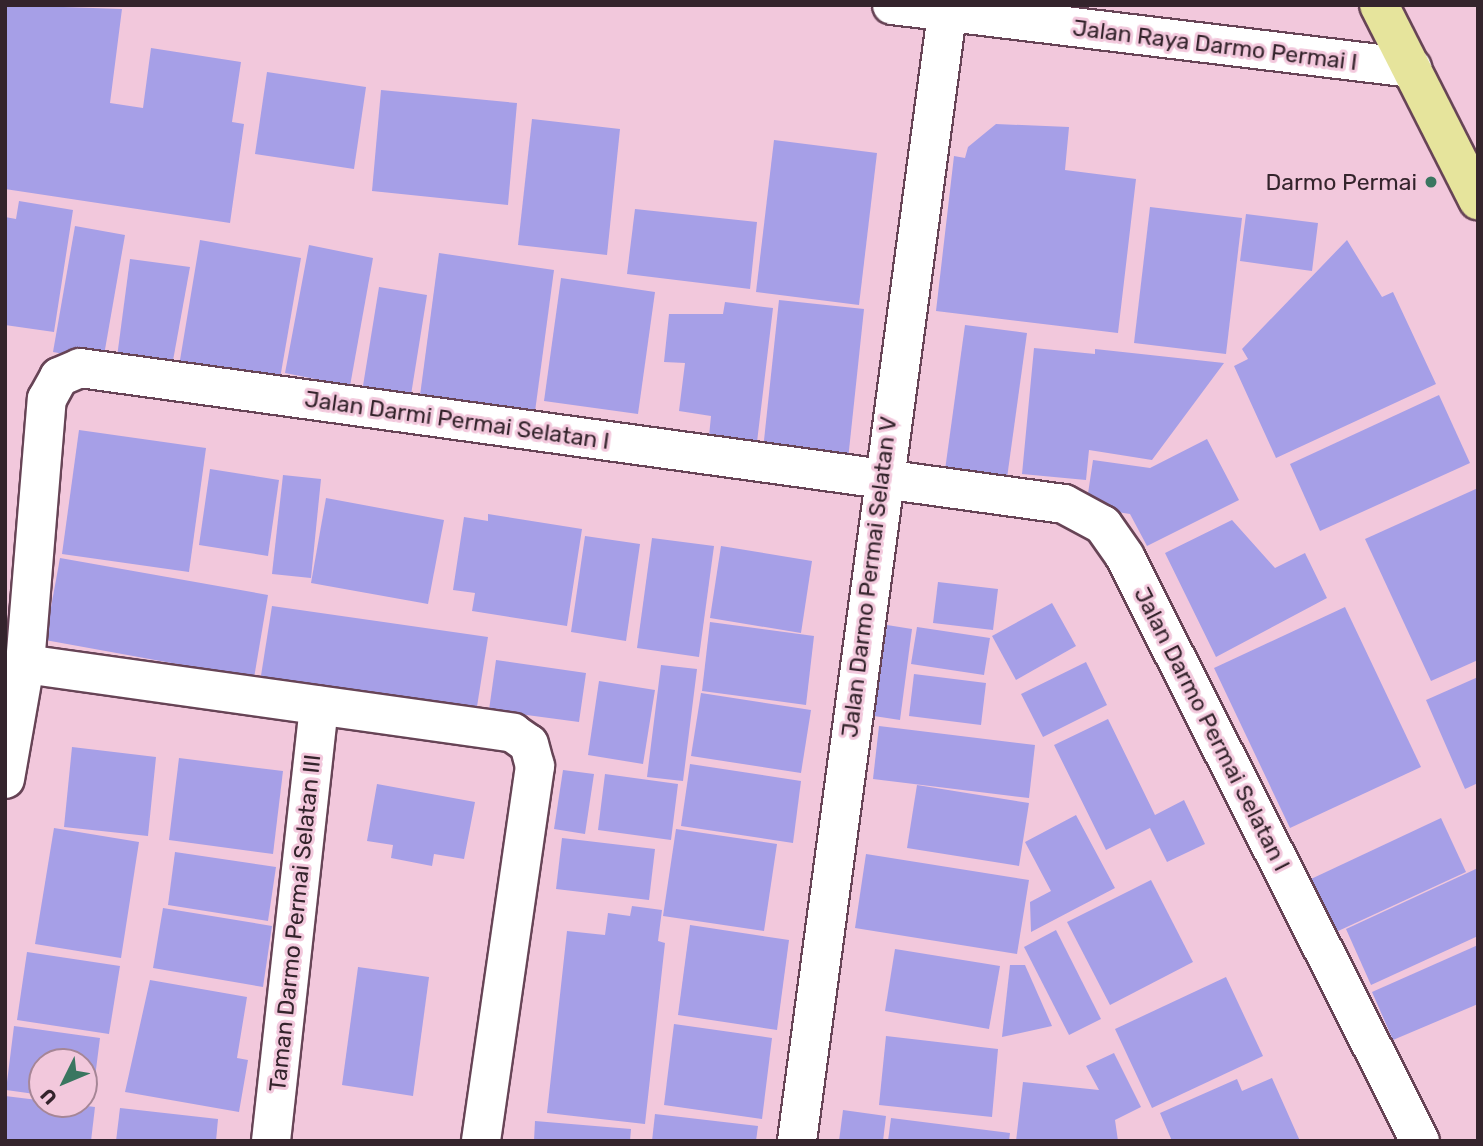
<!DOCTYPE html>
<style>
body{margin:0}
#map{position:relative;width:1483px;height:1146px;overflow:hidden;background:#f2c8dc;font-family:Rubik,sans-serif}
div>[style]{position:absolute}
.building>*{inset:0;background:#a69fe7}
.roads{filter:drop-shadow(2px 0 #674456) drop-shadow(-2px 0 #674456) drop-shadow(0 2px #674456) drop-shadow(0 -2px #674456)}
.minor>*{height:38px;margin:-19px;padding:0 19px;transform-origin:19px;border-radius:19px;background:#fff}
.tertiary>*{height:38px;margin:-19px;padding:0 19px;transform-origin:19px;border-radius:19px;background:#fff}
.primary>*{height:38px;margin:-19px;padding:0 19px;transform-origin:19px;border-radius:19px;background:#e6e49c}
.dots>*{width:19px;height:19px;translate:-50% -50%;box-sizing:border-box;border:4px solid #f2c8dc;border-radius:50%}
span{translate:-50% -50%;white-space:nowrap;text-align:center;line-height:1.15;-webkit-text-stroke:6px #f2c8dc;paint-order:stroke}
.street-label{font-size:23px;color:#34242c}
.poi-label{font-size:23px;color:#34242c}
.right{translate:-100% -50%;text-align:right}
.frame{position:absolute;inset:0;border:7px solid #34242c;pointer-events:none}
.north{position:absolute;left:28px;top:1048px;width:70px;height:70px;box-sizing:border-box;background:#f2c8dc;border:2px solid #a68696;border-radius:50%;rotate:227deg;font-size:19px;font-weight:700;line-height:28px;text-align:center;color:#34242c}
.north::after{content:'';display:block;margin:auto;width:24px;height:32px;background:#3a7660;clip-path:polygon(50% 0,100% 100%,50% 72%,0 100%)}
</style>
<div id="map">
<div class="building">
<i style="clip-path:polygon(5px 5px,122px 9px,110px 103px,143px 108px,151px 48px,241px 62px,232px 122px,244px 124px,230px 223px,5px 189px)"></i>
<i style="clip-path:polygon(267px 72px,366px 87px,354px 169px,255px 154px)"></i>
<i style="clip-path:polygon(381px 90px,517px 103px,508px 205px,372px 191px)"></i>
<i style="clip-path:polygon(532px 119px,620px 129px,607px 255px,518px 245px)"></i>
<i style="clip-path:polygon(996px 124px,1069px 127px,1065px 170px,1136px 179px,1118px 333px,936px 311px,954px 156px,965px 158px,968px 147px)"></i>
<i style="clip-path:polygon(774px 140px,877px 153px,859px 305px,756px 292px)"></i>
<i style="clip-path:polygon(19px 201px,73px 210px,54px 332px,5px 325px,5px 217px,16px 219px)"></i>
<i style="clip-path:polygon(1150px 207px,1242px 218px,1226px 354px,1134px 343px)"></i>
<i style="clip-path:polygon(635px 209px,757px 222px,750px 289px,627px 274px)"></i>
<i style="clip-path:polygon(1246px 214px,1318px 223px,1312px 271px,1240px 261px)"></i>
<i style="clip-path:polygon(75px 226px,125px 235px,103px 361px,53px 352px)"></i>
<i style="clip-path:polygon(200px 240px,301px 258px,278px 390px,178px 372px)"></i>
<i style="clip-path:polygon(1347px 240px,1382px 297px,1393px 292px,1436px 384px,1276px 458px,1234px 366px,1248px 359px,1242px 349px)"></i>
<i style="clip-path:polygon(309px 245px,373px 258px,350px 386px,285px 373px)"></i>
<i style="clip-path:polygon(439px 253px,554px 270px,534px 419px,419px 403px)"></i>
<i style="clip-path:polygon(130px 259px,190px 267px,172px 366px,117px 357px)"></i>
<i style="clip-path:polygon(561px 278px,655px 292px,638px 414px,544px 401px)"></i>
<i style="clip-path:polygon(379px 287px,427px 295px,410px 401px,362px 392px)"></i>
<i style="clip-path:polygon(779px 300px,864px 309px,847px 469px,762px 459px)"></i>
<i style="clip-path:polygon(725px 302px,773px 308px,757px 442px,709px 436px,711px 416px,679px 411px,685px 363px,664px 362px,669px 314px,723px 314px)"></i>
<i style="clip-path:polygon(965px 325px,1027px 333px,1007px 478px,945px 470px)"></i>
<i style="clip-path:polygon(1034px 348px,1095px 354px,1095px 349px,1224px 363px,1152px 460px,1089px 450px,1086px 480px,1022px 474px)"></i>
<i style="clip-path:polygon(1439px 395px,1470px 463px,1320px 531px,1290px 464px)"></i>
<i style="clip-path:polygon(79px 430px,206px 448px,189px 572px,62px 554px)"></i>
<i style="clip-path:polygon(1207px 439px,1239px 500px,1147px 546px,1130px 514px,1086px 507px,1093px 460px,1150px 468px)"></i>
<i style="clip-path:polygon(210px 469px,279px 480px,268px 556px,199px 545px)"></i>
<i style="clip-path:polygon(283px 475px,321px 479px,311px 578px,272px 574px)"></i>
<i style="clip-path:polygon(1478px 488px,1478px 660px,1431px 681px,1365px 539px)"></i>
<i style="clip-path:polygon(326px 498px,444px 520px,428px 604px,311px 583px)"></i>
<i style="clip-path:polygon(488px 514px,582px 529px,567px 626px,472px 611px,475px 593px,453px 590px,464px 517px,488px 521px)"></i>
<i style="clip-path:polygon(1232px 520px,1275px 568px,1305px 553px,1327px 598px,1216px 657px,1165px 553px)"></i>
<i style="clip-path:polygon(585px 536px,640px 544px,626px 641px,571px 632px)"></i>
<i style="clip-path:polygon(652px 538px,714px 546px,699px 657px,637px 648px)"></i>
<i style="clip-path:polygon(721px 546px,812px 561px,801px 633px,710px 618px)"></i>
<i style="clip-path:polygon(60px 558px,268px 595px,254px 678px,45px 640px)"></i>
<i style="clip-path:polygon(938px 582px,998px 589px,993px 630px,933px 623px)"></i>
<i style="clip-path:polygon(1052px 603px,1076px 646px,1016px 680px,992px 636px)"></i>
<i style="clip-path:polygon(272px 606px,488px 637px,476px 713px,260px 682px)"></i>
<i style="clip-path:polygon(1345px 607px,1421px 767px,1290px 828px,1214px 668px)"></i>
<i style="clip-path:polygon(710px 622px,814px 636px,806px 705px,702px 691px)"></i>
<i style="clip-path:polygon(887px 625px,912px 629px,900px 720px,874px 716px)"></i>
<i style="clip-path:polygon(917px 627px,990px 638px,984px 675px,911px 664px)"></i>
<i style="clip-path:polygon(496px 660px,586px 673px,579px 722px,489px 710px)"></i>
<i style="clip-path:polygon(1086px 662px,1107px 705px,1043px 737px,1021px 694px)"></i>
<i style="clip-path:polygon(661px 665px,697px 669px,683px 781px,647px 777px)"></i>
<i style="clip-path:polygon(914px 674px,986px 683px,981px 725px,909px 716px)"></i>
<i style="clip-path:polygon(1478px 677px,1478px 783px,1465px 789px,1426px 700px)"></i>
<i style="clip-path:polygon(599px 681px,655px 690px,643px 764px,588px 755px)"></i>
<i style="clip-path:polygon(701px 693px,811px 710px,801px 773px,691px 756px)"></i>
<i style="clip-path:polygon(1108px 719px,1155px 815px,1184px 800px,1205px 844px,1167px 862px,1150px 828px,1106px 850px,1054px 745px)"></i>
<i style="clip-path:polygon(879px 726px,1035px 745px,1029px 798px,873px 779px)"></i>
<i style="clip-path:polygon(72px 747px,156px 757px,148px 836px,64px 827px)"></i>
<i style="clip-path:polygon(179px 758px,283px 771px,273px 854px,169px 840px)"></i>
<i style="clip-path:polygon(690px 764px,801px 781px,793px 843px,681px 826px)"></i>
<i style="clip-path:polygon(563px 770px,594px 774px,585px 834px,554px 829px)"></i>
<i style="clip-path:polygon(605px 774px,678px 784px,671px 840px,598px 830px)"></i>
<i style="clip-path:polygon(377px 784px,475px 802px,464px 859px,434px 854px,432px 866px,391px 858px,393px 845px,367px 841px)"></i>
<i style="clip-path:polygon(917px 785px,1029px 803px,1019px 866px,907px 848px)"></i>
<i style="clip-path:polygon(1076px 815px,1115px 888px,1031px 932px,1030px 902px,1051px 891px,1025px 842px)"></i>
<i style="clip-path:polygon(1441px 818px,1466px 872px,1336px 932px,1311px 879px)"></i>
<i style="clip-path:polygon(54px 828px,139px 842px,121px 958px,35px 944px)"></i>
<i style="clip-path:polygon(676px 829px,777px 844px,764px 931px,663px 916px)"></i>
<i style="clip-path:polygon(562px 838px,655px 849px,649px 900px,556px 889px)"></i>
<i style="clip-path:polygon(175px 852px,276px 867px,268px 921px,168px 905px)"></i>
<i style="clip-path:polygon(866px 854px,1029px 880px,1017px 954px,855px 928px)"></i>
<i style="clip-path:polygon(1478px 868px,1478px 936px,1371px 985px,1346px 929px)"></i>
<i style="clip-path:polygon(1151px 880px,1193px 962px,1110px 1005px,1067px 922px)"></i>
<i style="clip-path:polygon(632px 906px,662px 910px,658px 941px,665px 943px,645px 1124px,547px 1113px,567px 931px,605px 935px,608px 913px,630px 916px)"></i>
<i style="clip-path:polygon(163px 908px,272px 926px,263px 987px,153px 968px)"></i>
<i style="clip-path:polygon(690px 925px,789px 940px,777px 1030px,678px 1015px)"></i>
<i style="clip-path:polygon(1056px 930px,1101px 1019px,1069px 1035px,1024px 947px)"></i>
<i style="clip-path:polygon(1478px 945px,1478px 1004px,1393px 1040px,1372px 992px)"></i>
<i style="clip-path:polygon(895px 949px,1000px 966px,989px 1029px,885px 1011px)"></i>
<i style="clip-path:polygon(27px 952px,120px 966px,109px 1034px,17px 1020px)"></i>
<i style="clip-path:polygon(1010px 965px,1025px 965px,1052px 1026px,1002px 1037px)"></i>
<i style="clip-path:polygon(358px 967px,429px 977px,413px 1096px,342px 1085px)"></i>
<i style="clip-path:polygon(1226px 977px,1263px 1056px,1152px 1108px,1115px 1029px)"></i>
<i style="clip-path:polygon(150px 980px,247px 997px,237px 1058px,248px 1060px,239px 1112px,125px 1092px)"></i>
<i style="clip-path:polygon(674px 1024px,772px 1038px,762px 1119px,664px 1105px)"></i>
<i style="clip-path:polygon(14px 1026px,100px 1038px,92px 1101px,84px 1100px,84px 1062px,42px 1062px,42px 1095px,6px 1090px)"></i>
<i style="clip-path:polygon(886px 1036px,998px 1049px,992px 1117px,879px 1105px)"></i>
<i style="clip-path:polygon(1114px 1053px,1141px 1107px,1115px 1120px,1118px 1141px,1016px 1141px,1023px 1082px,1099px 1090px,1086px 1066px)"></i>
<i style="clip-path:polygon(1272px 1078px,1300px 1141px,1172px 1141px,1160px 1113px,1237px 1079px,1242px 1091px)"></i>
<i style="clip-path:polygon(5px 1096px,95px 1107px,91px 1141px,5px 1141px)"></i>
<i style="clip-path:polygon(120px 1108px,218px 1119px,216px 1141px,116px 1141px)"></i>
<i style="clip-path:polygon(843px 1110px,886px 1116px,883px 1141px,839px 1141px)"></i>
<i style="clip-path:polygon(655px 1114px,758px 1126px,756px 1141px,652px 1141px)"></i>
<i style="clip-path:polygon(891px 1118px,1010px 1133px,1009px 1141px,888px 1141px)"></i>
<i style="clip-path:polygon(535px 1121px,631px 1129px,630px 1141px,534px 1141px)"></i>
</div>
<div class="roads">
<div class="minor">
<i style="left:25px;top:664px;width:493px;rotate:8deg"></i>
<i style="left:513px;top:733px;width:19px;rotate:35deg"></i>
<i style="left:529px;top:744px;width:23px;rotate:75deg"></i>
<i style="left:535px;top:766px;width:379px;rotate:98.2deg"></i>
<i style="left:5px;top:779px;width:117px;rotate:-80.1deg"></i>
<i style="left:25px;top:664px;width:266px;rotate:-85.3deg"></i>
<i style="left:47px;top:399px;width:25px;rotate:-61deg"></i>
<i style="left:59px;top:377px;width:23px;rotate:-23deg"></i>
<i style="left:80px;top:368px;width:993px;rotate:7.87deg"></i>
<i style="left:1064px;top:504px;width:44px;rotate:28.3deg"></i>
<i style="left:1103px;top:525px;width:39px;rotate:55deg"></i>
<i style="left:1125px;top:557px;width:654px;rotate:63.2deg"></i>
<i style="left:271px;top:1141px;width:438px;rotate:-83.7deg"></i>
<i style="left:797px;top:1141px;width:1137px;rotate:-82.42deg"></i>
</div>
<div class="tertiary">
<i style="left:892px;top:5px;width:524px;rotate:6.91deg"></i>
</div>
<div class="primary">
<i style="left:1379px;top:5px;width:219px;rotate:63.1deg"></i>
</div>
</div>
<div class="dots">
<i style="left:1431px;top:182px;background:#3a7660"></i>
</div>
<div class="street-label">
<span style="left:1215px;top:45px;rotate:7deg">Jalan Raya Darmo Permai I</span>
<span style="left:457px;top:420px;rotate:8deg">Jalan Darmi Permai Selatan I</span>
<span style="left:869px;top:577px;rotate:-83deg">Jalan Darmo Permai Selatan V</span>
<span style="left:1212px;top:729px;rotate:63deg">Jalan Darmo Permai Selatan I</span>
<span style="left:295px;top:923px;rotate:-84deg">Taman Darmo Permai Selatan III</span>
</div>
<div class="poi-label">
<span class="right" style="left:1417px;top:182px">Darmo Permai</span>
</div>
<div class="frame"></div>
<div class="north">U</div>
</div>
